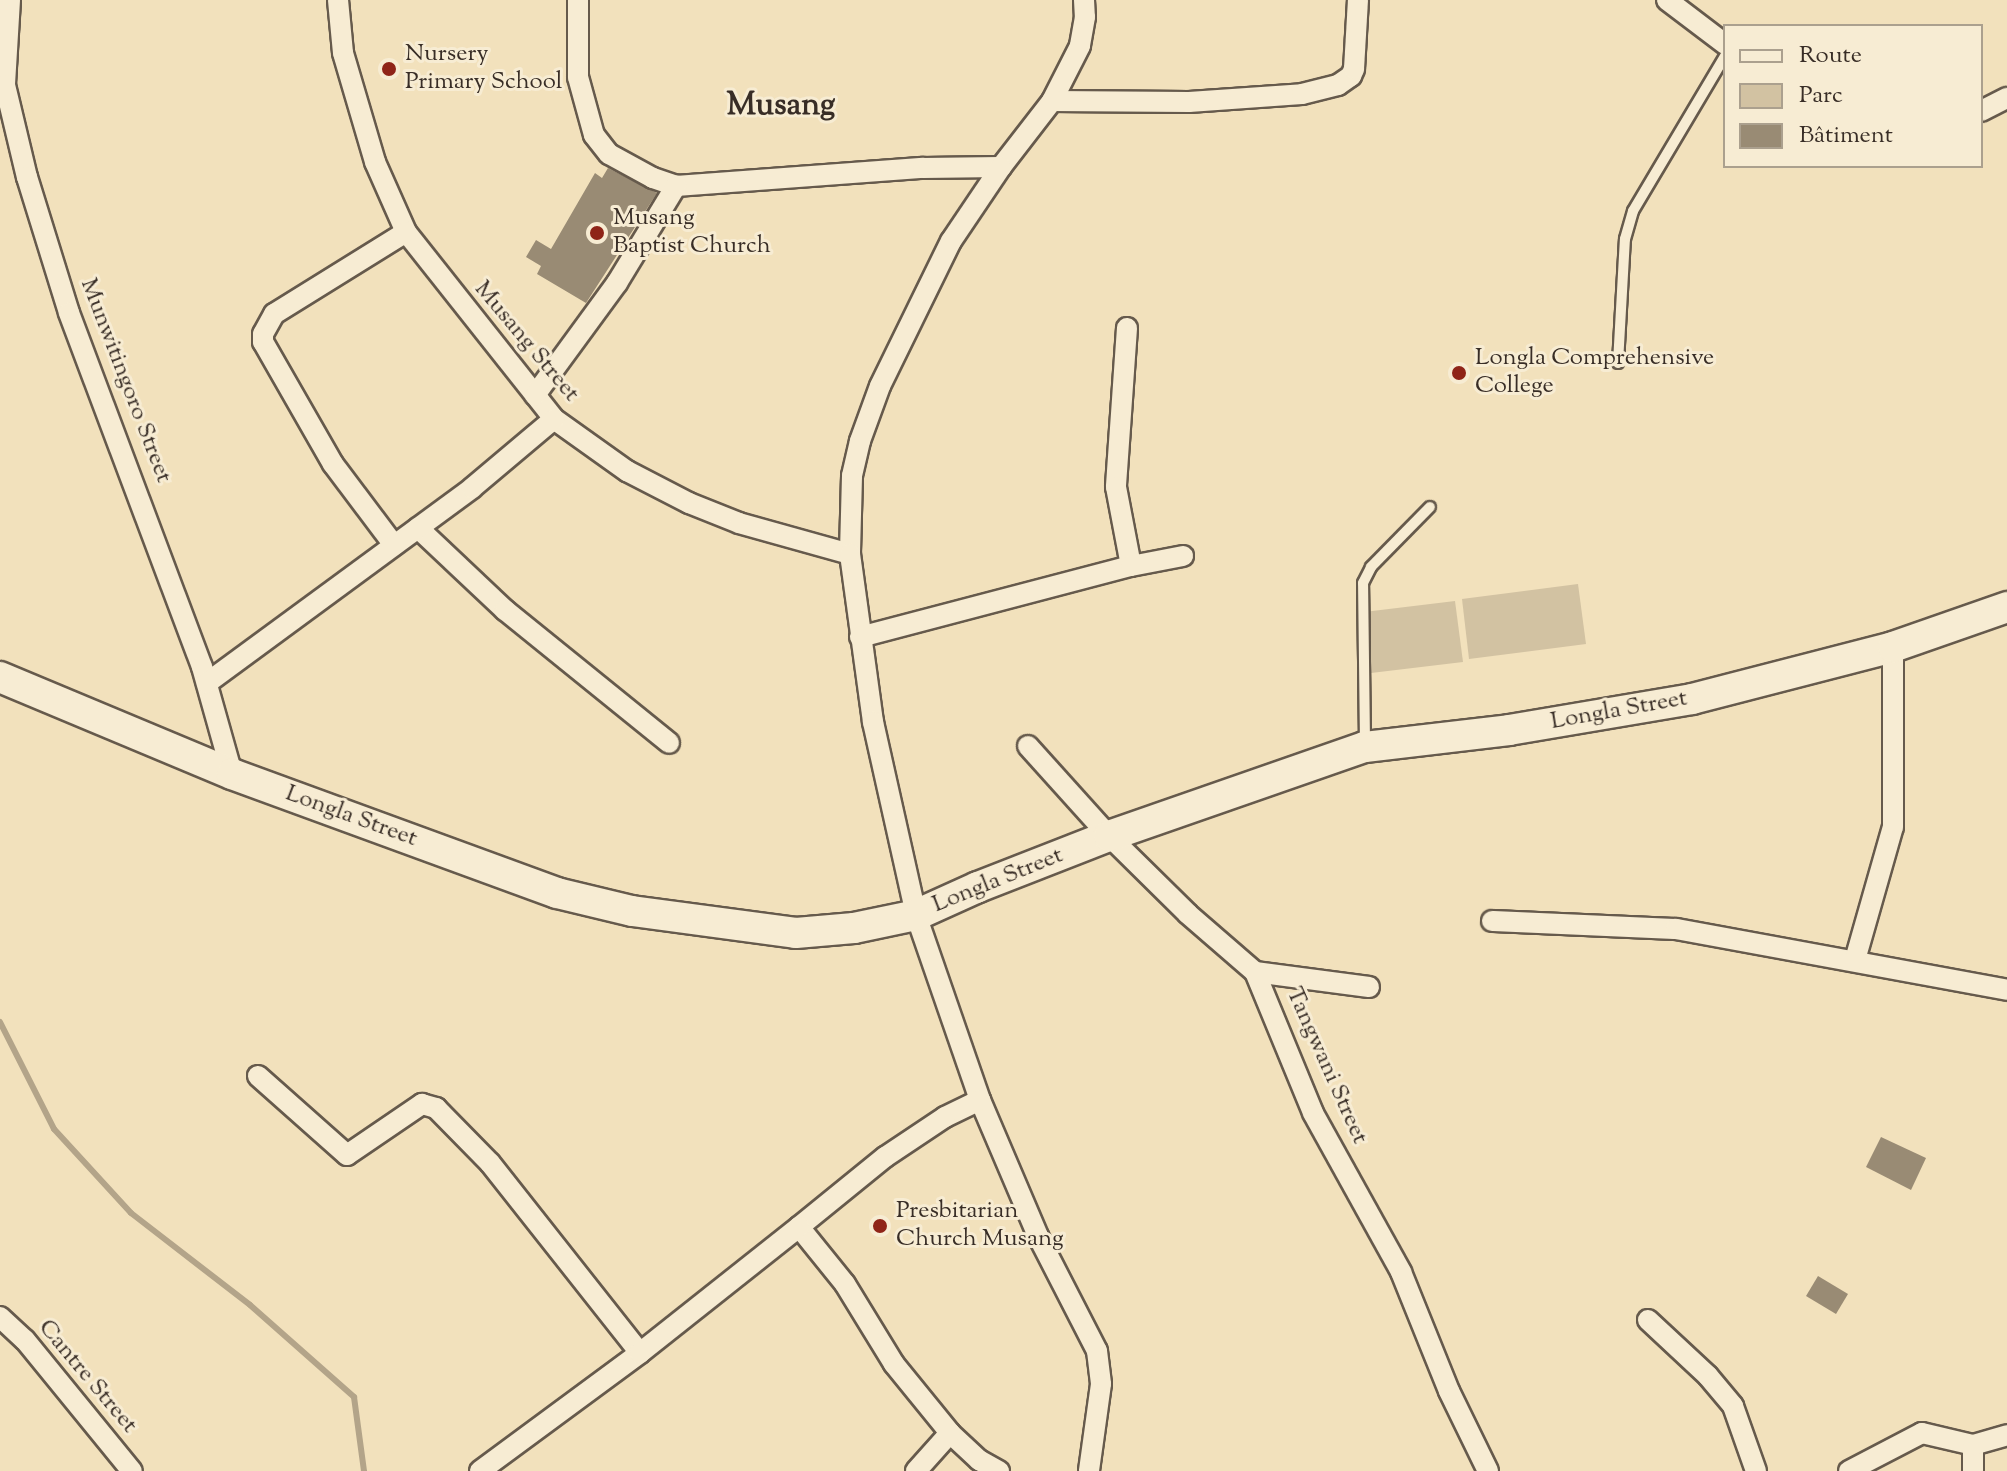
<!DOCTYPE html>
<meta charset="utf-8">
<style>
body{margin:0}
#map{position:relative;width:2007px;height:1471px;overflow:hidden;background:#f2e1bc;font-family:"Sorts Mill Goudy",serif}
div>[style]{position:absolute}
.green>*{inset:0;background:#d2c2a2}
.stream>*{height:6px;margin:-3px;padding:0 3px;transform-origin:3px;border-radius:3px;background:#b3a489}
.building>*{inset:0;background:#998b74}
.roads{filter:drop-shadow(2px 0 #665a4c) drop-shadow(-2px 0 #665a4c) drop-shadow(0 2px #665a4c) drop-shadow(0 -2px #665a4c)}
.lane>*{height:10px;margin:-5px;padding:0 5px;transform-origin:5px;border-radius:5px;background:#f7ecd3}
.street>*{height:20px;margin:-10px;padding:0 10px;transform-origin:10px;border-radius:10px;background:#f7ecd3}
.secondary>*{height:30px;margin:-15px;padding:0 15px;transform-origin:15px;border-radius:15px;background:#f7ecd3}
.dots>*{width:22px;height:22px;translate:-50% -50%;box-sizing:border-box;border:4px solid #f7ecd3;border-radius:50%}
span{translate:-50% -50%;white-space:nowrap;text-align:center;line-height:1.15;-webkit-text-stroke:6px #f7ecd3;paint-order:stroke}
.poi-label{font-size:24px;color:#382d26}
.left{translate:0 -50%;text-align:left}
.street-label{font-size:24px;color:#382d26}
.district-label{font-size:32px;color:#382d26;font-weight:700}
.legend{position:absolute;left:1723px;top:24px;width:260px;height:144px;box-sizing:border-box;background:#f7ecd3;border:2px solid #aba08e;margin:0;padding:10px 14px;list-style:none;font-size:24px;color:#382d26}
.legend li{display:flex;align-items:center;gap:16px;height:40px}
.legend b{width:40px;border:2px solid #aba08e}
</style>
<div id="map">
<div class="green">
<i style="clip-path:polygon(1578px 584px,1586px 644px,1469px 659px,1462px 599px)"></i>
<i style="clip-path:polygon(1455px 601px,1463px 662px,1371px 673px,1364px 612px)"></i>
</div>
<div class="stream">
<i style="left:0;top:1022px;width:120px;rotate:63.2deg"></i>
<i style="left:54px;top:1129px;width:114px;rotate:47.5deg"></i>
<i style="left:131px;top:1213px;width:150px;rotate:37.7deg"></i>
<i style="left:250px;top:1305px;width:139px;rotate:41.5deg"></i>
<i style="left:354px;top:1397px;width:75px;rotate:82.3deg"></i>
</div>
<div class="building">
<i style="clip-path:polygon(608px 168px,657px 193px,586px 303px,537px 274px,541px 266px,526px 257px,536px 240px,551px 249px,595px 173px,602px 178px)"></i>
<i style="clip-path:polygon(1881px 1137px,1926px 1158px,1911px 1190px,1866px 1167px)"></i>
<i style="clip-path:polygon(1818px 1276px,1848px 1294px,1836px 1314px,1806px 1296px)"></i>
</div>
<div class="roads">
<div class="lane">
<i style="left:1618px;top:363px;width:124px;rotate:-86.8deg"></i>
<i style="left:1625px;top:239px;width:29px;rotate:-74deg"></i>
<i style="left:1633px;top:211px;width:180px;rotate:-59.3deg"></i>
<i style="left:1365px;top:743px;width:160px;rotate:-90.7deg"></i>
<i style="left:1363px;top:583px;width:18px;rotate:-63deg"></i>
<i style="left:1371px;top:567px;width:84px;rotate:-45.5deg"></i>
</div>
<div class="street">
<i style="left:10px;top:0;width:85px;rotate:93.4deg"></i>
<i style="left:5px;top:85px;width:95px;rotate:76.6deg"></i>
<i style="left:27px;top:177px;width:142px;rotate:72.8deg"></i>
<i style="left:69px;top:313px;width:378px;rotate:69.4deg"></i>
<i style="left:202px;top:667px;width:111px;rotate:74.3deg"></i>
<i style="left:338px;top:0;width:53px;rotate:84.6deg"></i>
<i style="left:343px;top:53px;width:114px;rotate:73.6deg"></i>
<i style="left:375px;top:162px;width:77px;rotate:66.1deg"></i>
<i style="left:406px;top:232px;width:238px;rotate:51.6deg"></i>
<i style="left:554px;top:419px;width:90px;rotate:35.5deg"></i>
<i style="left:627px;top:471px;width:70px;rotate:27.3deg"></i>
<i style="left:689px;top:503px;width:54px;rotate:21.8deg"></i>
<i style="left:739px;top:523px;width:115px;rotate:15.6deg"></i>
<i style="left:578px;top:0;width:77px;rotate:90deg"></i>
<i style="left:578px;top:77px;width:60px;rotate:74.6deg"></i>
<i style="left:594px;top:135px;width:24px;rotate:52deg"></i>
<i style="left:609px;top:154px;width:50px;rotate:28.6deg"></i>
<i style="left:653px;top:178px;width:24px;rotate:19deg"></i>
<i style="left:676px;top:186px;width:248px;rotate:-4.2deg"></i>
<i style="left:923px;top:168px;width:78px;rotate:-0.7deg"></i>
<i style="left:1084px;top:0;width:17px;rotate:87deg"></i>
<i style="left:1085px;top:17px;width:29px;rotate:100deg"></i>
<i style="left:1080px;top:46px;width:62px;rotate:117deg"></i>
<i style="left:1052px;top:101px;width:83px;rotate:127.7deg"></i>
<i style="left:1001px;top:167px;width:89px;rotate:124deg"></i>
<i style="left:951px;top:241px;width:161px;rotate:116.1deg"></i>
<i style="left:880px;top:386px;width:59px;rotate:110deg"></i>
<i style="left:860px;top:441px;width:36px;rotate:103deg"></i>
<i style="left:852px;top:476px;width:78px;rotate:91.5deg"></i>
<i style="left:850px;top:554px;width:170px;rotate:82.2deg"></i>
<i style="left:873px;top:722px;width:198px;rotate:77.4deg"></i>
<i style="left:916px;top:915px;width:196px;rotate:70.9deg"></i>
<i style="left:980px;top:1100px;width:148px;rotate:66.9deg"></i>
<i style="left:1038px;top:1236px;width:129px;rotate:62.8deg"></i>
<i style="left:1097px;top:1351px;width:33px;rotate:83deg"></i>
<i style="left:1101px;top:1384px;width:88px;rotate:97.9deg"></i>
<i style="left:1667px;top:0;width:73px;rotate:37.2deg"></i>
<i style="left:1052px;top:101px;width:137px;rotate:0.4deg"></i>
<i style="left:1189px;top:102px;width:113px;rotate:-4deg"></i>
<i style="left:1302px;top:94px;width:37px;rotate:-14deg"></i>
<i style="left:1338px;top:85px;width:16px;rotate:-35deg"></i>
<i style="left:1351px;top:76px;width:8px;rotate:-67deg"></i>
<i style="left:1354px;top:69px;width:69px;rotate:-86.7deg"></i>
<i style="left:1981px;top:111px;width:29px;rotate:-27deg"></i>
<i style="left:1127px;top:328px;width:159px;rotate:94deg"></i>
<i style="left:1116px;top:487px;width:80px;rotate:79.2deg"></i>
<i style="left:535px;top:395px;width:139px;rotate:-53.8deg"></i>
<i style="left:617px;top:283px;width:114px;rotate:-58.7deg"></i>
<i style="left:418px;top:528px;width:120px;rotate:43.3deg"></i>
<i style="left:505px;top:610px;width:211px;rotate:39deg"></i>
<i style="left:394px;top:545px;width:101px;rotate:-127deg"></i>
<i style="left:333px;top:464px;width:141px;rotate:-119.8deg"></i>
<i style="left:263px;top:342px;width:8px;rotate:-90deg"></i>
<i style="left:263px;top:334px;width:23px;rotate:-61deg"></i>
<i style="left:274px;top:314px;width:155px;rotate:-31.8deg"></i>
<i style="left:860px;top:637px;width:280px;rotate:-14.7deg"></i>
<i style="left:1131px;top:566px;width:53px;rotate:-10.9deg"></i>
<i style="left:207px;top:683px;width:329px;rotate:-36.3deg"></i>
<i style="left:472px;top:488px;width:107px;rotate:-40.1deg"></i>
<i style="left:1028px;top:746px;width:121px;rotate:48deg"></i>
<i style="left:1109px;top:836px;width:111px;rotate:44.6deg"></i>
<i style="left:1188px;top:914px;width:89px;rotate:40.9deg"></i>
<i style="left:1255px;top:972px;width:152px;rotate:67.6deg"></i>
<i style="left:1313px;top:1113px;width:182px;rotate:61deg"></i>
<i style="left:1401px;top:1272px;width:128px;rotate:68deg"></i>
<i style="left:1449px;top:1391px;width:89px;rotate:64deg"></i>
<i style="left:1492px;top:921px;width:184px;rotate:2.5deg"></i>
<i style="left:1676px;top:929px;width:337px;rotate:10.4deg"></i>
<i style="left:1855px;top:960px;width:138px;rotate:-74.1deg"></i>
<i style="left:1893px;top:827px;width:180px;rotate:-90deg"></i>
<i style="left:1255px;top:972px;width:115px;rotate:7.5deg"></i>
<i style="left:258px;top:1076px;width:119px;rotate:41.6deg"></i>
<i style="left:347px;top:1155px;width:91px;rotate:-34.2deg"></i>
<i style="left:422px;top:1104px;width:15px;rotate:16deg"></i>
<i style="left:436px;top:1108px;width:77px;rotate:45.5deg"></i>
<i style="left:490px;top:1163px;width:242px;rotate:51.7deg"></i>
<i style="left:980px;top:1100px;width:39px;rotate:154deg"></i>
<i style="left:945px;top:1117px;width:72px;rotate:146.3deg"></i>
<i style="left:885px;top:1157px;width:111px;rotate:140.9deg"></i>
<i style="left:799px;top:1227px;width:73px;rotate:51.1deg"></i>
<i style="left:845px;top:1284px;width:94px;rotate:58.5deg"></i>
<i style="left:894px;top:1364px;width:89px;rotate:50.9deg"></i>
<i style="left:950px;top:1433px;width:40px;rotate:43deg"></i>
<i style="left:979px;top:1460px;width:23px;rotate:29deg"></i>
<i style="left:0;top:1317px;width:34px;rotate:43deg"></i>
<i style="left:25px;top:1340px;width:169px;rotate:50.8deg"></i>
<i style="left:1648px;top:1320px;width:82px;rotate:43deg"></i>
<i style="left:1708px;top:1376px;width:39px;rotate:50deg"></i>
<i style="left:1733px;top:1406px;width:69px;rotate:70.5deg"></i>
<i style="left:1973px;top:1445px;width:26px;rotate:90deg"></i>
<i style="left:480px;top:1471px;width:199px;rotate:-36.4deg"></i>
<i style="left:640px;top:1353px;width:203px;rotate:-38.4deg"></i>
<i style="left:916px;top:1471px;width:51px;rotate:-48.2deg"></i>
<i style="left:1849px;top:1471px;width:82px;rotate:-27.5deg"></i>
<i style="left:1922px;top:1433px;width:52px;rotate:13.2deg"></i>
<i style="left:1973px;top:1445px;width:35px;rotate:-16deg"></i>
</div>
<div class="secondary">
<i style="left:0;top:677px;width:251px;rotate:22.7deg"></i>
<i style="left:232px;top:774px;width:346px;rotate:20.1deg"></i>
<i style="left:557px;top:893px;width:77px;rotate:13.5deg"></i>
<i style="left:632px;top:911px;width:165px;rotate:7.6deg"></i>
<i style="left:796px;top:933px;width:58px;rotate:-4.9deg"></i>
<i style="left:854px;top:928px;width:63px;rotate:-11.8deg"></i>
<i style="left:916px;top:915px;width:68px;rotate:-24.3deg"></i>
<i style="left:978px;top:887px;width:141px;rotate:-21.3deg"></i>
<i style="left:1109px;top:836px;width:271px;rotate:-19.2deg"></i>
<i style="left:1365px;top:747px;width:145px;rotate:-6.7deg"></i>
<i style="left:1509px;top:730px;width:186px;rotate:-9.6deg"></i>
<i style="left:1692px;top:699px;width:208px;rotate:-14.5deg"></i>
<i style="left:1893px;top:647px;width:121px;rotate:-19.3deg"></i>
</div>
</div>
<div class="dots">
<i style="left:389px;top:69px;background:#8f2418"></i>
<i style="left:597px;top:233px;background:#8f2418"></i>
<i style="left:1459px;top:373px;background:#8f2418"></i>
<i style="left:880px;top:1226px;background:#8f2418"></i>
</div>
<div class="poi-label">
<span class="left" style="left:405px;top:69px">Nursery<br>Primary School</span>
<span class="left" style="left:613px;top:233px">Musang<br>Baptist Church</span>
<span class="left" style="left:1475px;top:373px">Longla Comprehensive<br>College</span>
<span class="left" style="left:896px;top:1226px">Presbitarian<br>Church Musang</span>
</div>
<div class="street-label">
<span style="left:526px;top:342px;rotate:50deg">Musang Street</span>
<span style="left:125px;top:381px;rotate:69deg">Munwitingoro Street</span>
<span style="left:1619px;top:711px;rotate:-10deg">Longla Street</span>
<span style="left:351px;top:817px;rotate:20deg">Longla Street</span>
<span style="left:998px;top:881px;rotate:-22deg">Longla Street</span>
<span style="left:1326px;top:1066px;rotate:66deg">Tangwani Street</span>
<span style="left:87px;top:1377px;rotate:50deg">Cantre Street</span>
</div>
<div class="district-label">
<span style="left:781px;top:106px">Musang</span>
</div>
<ul class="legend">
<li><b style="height:10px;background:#f7ecd3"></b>Route</li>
<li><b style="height:22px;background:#d2c2a2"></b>Parc</li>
<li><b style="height:22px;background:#998b74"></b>Bâtiment</li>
</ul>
</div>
